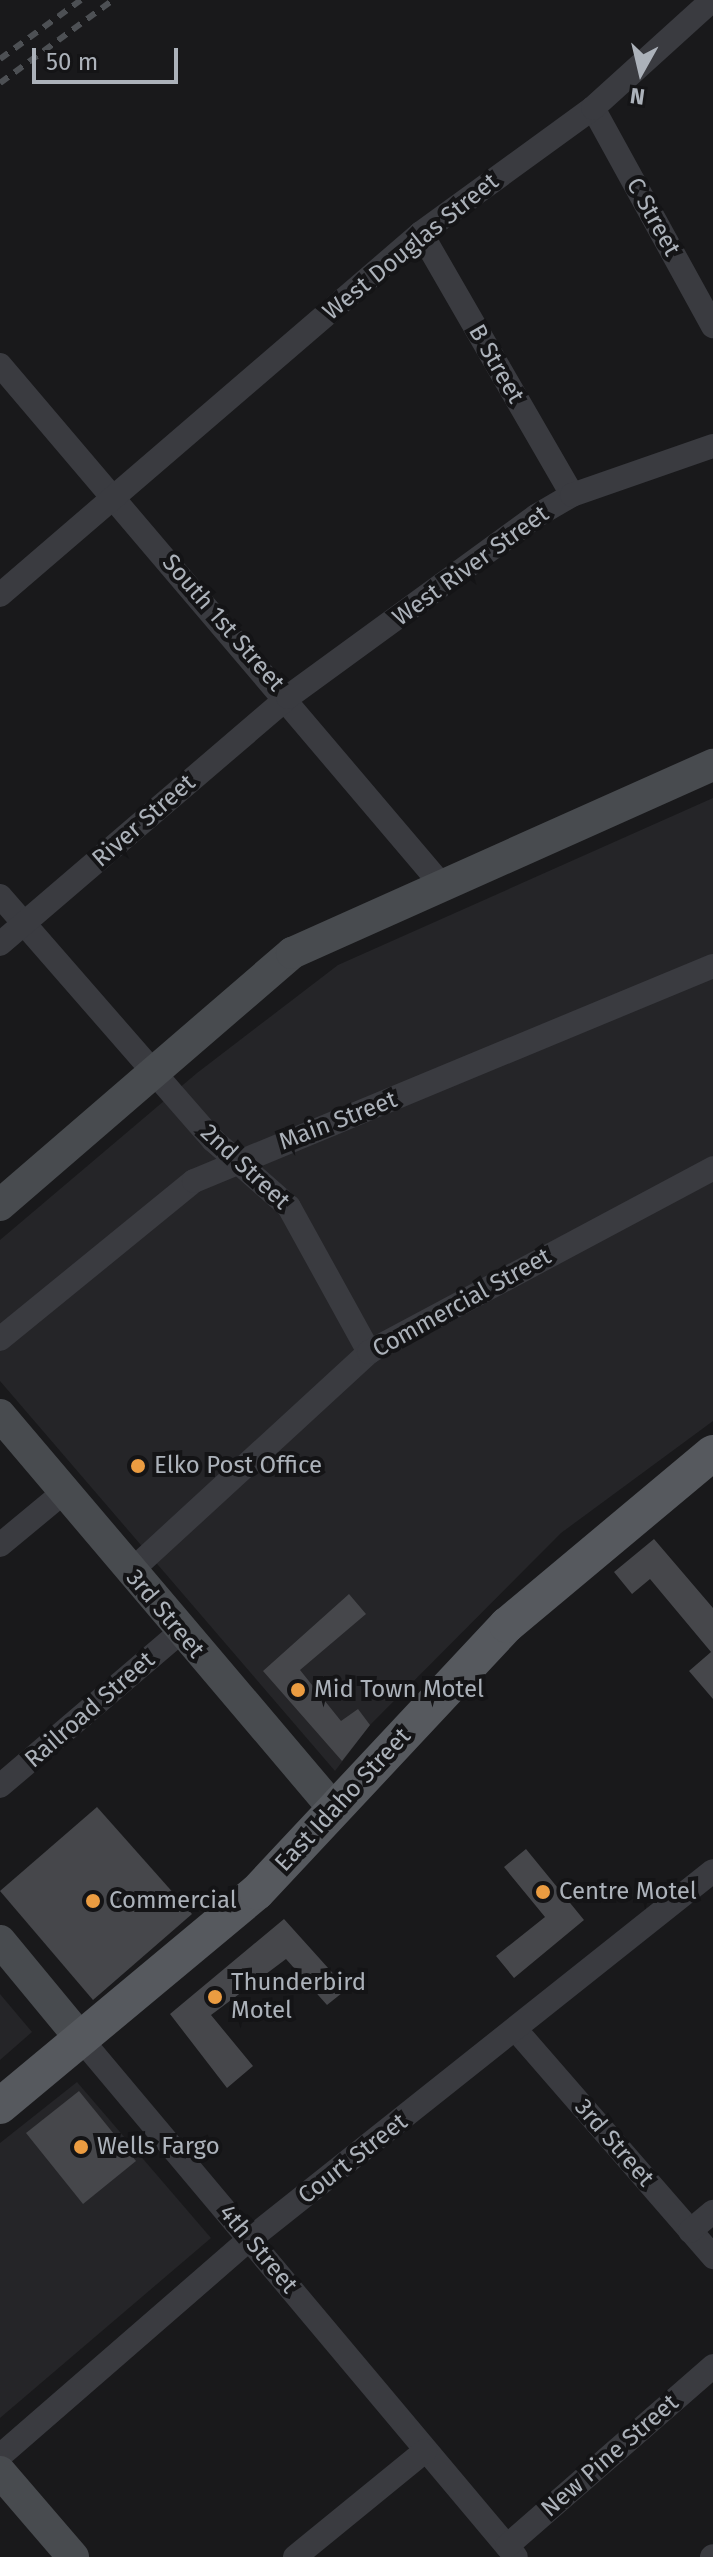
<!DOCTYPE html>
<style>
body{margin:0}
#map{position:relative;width:713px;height:2557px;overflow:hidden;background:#19191b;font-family:"Fira Sans",sans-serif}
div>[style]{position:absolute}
.built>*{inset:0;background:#252528}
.building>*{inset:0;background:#46474b}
.street>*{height:24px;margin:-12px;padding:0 12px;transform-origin:12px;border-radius:12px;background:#3a3b40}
.secondary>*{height:32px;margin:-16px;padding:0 16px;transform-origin:16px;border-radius:16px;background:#484b4f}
.primary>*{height:36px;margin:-18px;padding:0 18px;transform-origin:18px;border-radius:18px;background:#56595e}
.rail>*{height:6px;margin-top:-3px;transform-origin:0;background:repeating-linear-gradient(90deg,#4d5054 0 10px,transparent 0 18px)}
.dots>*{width:22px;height:22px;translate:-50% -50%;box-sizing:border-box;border:4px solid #141416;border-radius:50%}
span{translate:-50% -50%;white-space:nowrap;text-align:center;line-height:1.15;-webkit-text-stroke:8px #141416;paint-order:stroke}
.street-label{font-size:24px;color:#acb2ba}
.poi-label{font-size:24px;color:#acb2ba}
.left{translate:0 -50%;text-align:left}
.north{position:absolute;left:601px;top:32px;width:80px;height:80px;-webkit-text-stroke:6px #141416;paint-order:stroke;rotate:188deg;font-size:22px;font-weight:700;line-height:32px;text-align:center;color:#acb2ba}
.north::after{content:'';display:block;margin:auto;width:28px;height:36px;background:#acb2ba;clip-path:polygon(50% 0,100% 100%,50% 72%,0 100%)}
.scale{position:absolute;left:32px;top:48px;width:146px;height:36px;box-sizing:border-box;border:4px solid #acb2ba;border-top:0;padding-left:10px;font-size:24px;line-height:28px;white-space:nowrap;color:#acb2ba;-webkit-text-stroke:6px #141416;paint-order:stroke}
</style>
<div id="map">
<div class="built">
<i style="clip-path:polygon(713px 798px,713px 1421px,561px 1533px,370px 1725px,335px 1771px,0 1381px,0 1240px,197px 1073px,338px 965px)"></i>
<i style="clip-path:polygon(0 1994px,32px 2032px,0 2060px)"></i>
<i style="clip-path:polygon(77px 2082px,211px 2238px,0 2418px,0 2143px)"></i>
</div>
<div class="building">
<i style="clip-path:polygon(654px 1539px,713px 1608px,713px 1699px,689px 1671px,711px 1652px,650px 1579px,632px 1594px,614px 1572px)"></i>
<i style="clip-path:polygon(349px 1594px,366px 1614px,300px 1670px,341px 1721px,358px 1709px,370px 1725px,342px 1761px,263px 1671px)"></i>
<i style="clip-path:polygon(97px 1807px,192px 1914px,93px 2000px,0 1891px)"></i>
<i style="clip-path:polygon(526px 1849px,584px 1920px,514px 1978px,496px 1956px,545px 1917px,504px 1867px)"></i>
<i style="clip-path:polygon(284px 1919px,347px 1989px,327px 2005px,286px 1959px,211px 2015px,253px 2066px,227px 2088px,170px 2014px)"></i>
<i style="clip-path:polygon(79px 2091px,136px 2161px,83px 2204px,26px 2133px)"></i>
</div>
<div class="street">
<i style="left:593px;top:108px;width:249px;rotate:61.2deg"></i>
<i style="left:421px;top:233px;width:302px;rotate:60deg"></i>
<i style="left:0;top:365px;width:681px;rotate:49.65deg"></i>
<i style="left:0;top:595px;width:555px;rotate:-40.69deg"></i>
<i style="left:421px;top:233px;width:213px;rotate:-36deg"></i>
<i style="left:593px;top:108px;width:161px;rotate:-42.2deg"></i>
<i style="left:0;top:896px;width:324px;rotate:48.9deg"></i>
<i style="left:213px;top:1140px;width:101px;rotate:41.4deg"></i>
<i style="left:289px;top:1207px;width:166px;rotate:61.1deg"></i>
<i style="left:0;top:944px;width:379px;rotate:-40.6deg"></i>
<i style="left:288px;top:697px;width:307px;rotate:-36.1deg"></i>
<i style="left:536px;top:516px;width:42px;rotate:-30.3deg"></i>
<i style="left:572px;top:495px;width:149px;rotate:-19.2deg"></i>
<i style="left:0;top:1339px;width:250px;rotate:-39.2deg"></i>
<i style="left:194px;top:1181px;width:562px;rotate:-22.5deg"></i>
<i style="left:0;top:1545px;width:83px;rotate:-39.6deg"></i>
<i style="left:130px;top:1572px;width:325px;rotate:-42.6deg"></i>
<i style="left:369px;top:1352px;width:390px;rotate:-28.1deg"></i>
<i style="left:0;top:1786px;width:235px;rotate:-40.5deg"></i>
<i style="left:516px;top:2030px;width:301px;rotate:49deg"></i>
<i style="left:81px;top:2039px;width:676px;rotate:49.98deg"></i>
<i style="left:690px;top:2231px;width:30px;rotate:-40deg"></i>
<i style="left:0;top:2456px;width:331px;rotate:-41deg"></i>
<i style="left:250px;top:2239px;width:591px;rotate:-38.48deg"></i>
<i style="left:507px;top:2546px;width:274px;rotate:-41.1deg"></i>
<i style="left:295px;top:2557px;width:168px;rotate:-39.2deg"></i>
<i style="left:712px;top:2557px;width:1px;rotate:-45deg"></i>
</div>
<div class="secondary">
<i style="left:0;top:1205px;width:386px;rotate:-40.8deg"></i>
<i style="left:292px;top:953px;width:461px;rotate:-24.1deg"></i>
<i style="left:0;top:1415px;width:517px;rotate:49.71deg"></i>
<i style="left:0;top:1941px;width:127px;rotate:50.4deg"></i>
<i style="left:0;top:2472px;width:112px;rotate:49.3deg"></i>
</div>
<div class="primary">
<i style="left:0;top:2106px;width:334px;rotate:-39.8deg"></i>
<i style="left:257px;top:1892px;width:366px;rotate:-46.9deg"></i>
<i style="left:507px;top:1625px;width:268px;rotate:-39.9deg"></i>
</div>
<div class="rail">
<i style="left:0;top:59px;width:100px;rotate:-36.1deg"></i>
<i style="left:0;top:83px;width:140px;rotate:-36.3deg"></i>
</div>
<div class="dots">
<i style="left:138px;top:1466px;background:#eb9c41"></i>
<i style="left:298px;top:1690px;background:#eb9c41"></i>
<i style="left:543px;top:1892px;background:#eb9c41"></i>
<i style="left:93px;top:1901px;background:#eb9c41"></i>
<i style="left:215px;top:1997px;background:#eb9c41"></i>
<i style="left:81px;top:2147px;background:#eb9c41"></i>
</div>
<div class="street-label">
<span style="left:653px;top:217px;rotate:61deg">C Street</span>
<span style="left:411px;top:247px;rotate:-39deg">West Douglas Street</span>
<span style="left:496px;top:364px;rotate:60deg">B Street</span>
<span style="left:471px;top:566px;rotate:-36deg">West River Street</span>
<span style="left:223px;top:623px;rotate:49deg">South 1st Street</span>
<span style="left:144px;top:821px;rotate:-41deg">River Street</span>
<span style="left:338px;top:1121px;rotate:-21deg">Main Street</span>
<span style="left:245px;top:1167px;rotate:43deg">2nd Street</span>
<span style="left:462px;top:1303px;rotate:-29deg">Commercial Street</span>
<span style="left:165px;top:1614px;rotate:50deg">3rd Street</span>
<span style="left:90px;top:1710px;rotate:-41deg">Railroad Street</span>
<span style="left:343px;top:1800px;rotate:-47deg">East Idaho Street</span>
<span style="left:614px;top:2143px;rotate:49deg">3rd Street</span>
<span style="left:353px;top:2159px;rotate:-38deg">Court Street</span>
<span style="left:258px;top:2249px;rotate:50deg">4th Street</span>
<span style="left:610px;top:2456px;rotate:-41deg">New Pine Street</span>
</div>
<div class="poi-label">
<span class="left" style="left:154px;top:1466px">Elko Post Office</span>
<span class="left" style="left:314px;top:1690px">Mid Town Motel</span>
<span class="left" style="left:559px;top:1892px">Centre Motel</span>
<span class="left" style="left:109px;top:1901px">Commercial</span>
<span class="left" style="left:231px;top:1997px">Thunderbird<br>Motel</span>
<span class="left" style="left:97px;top:2147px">Wells Fargo</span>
</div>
<div class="north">N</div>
<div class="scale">50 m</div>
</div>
